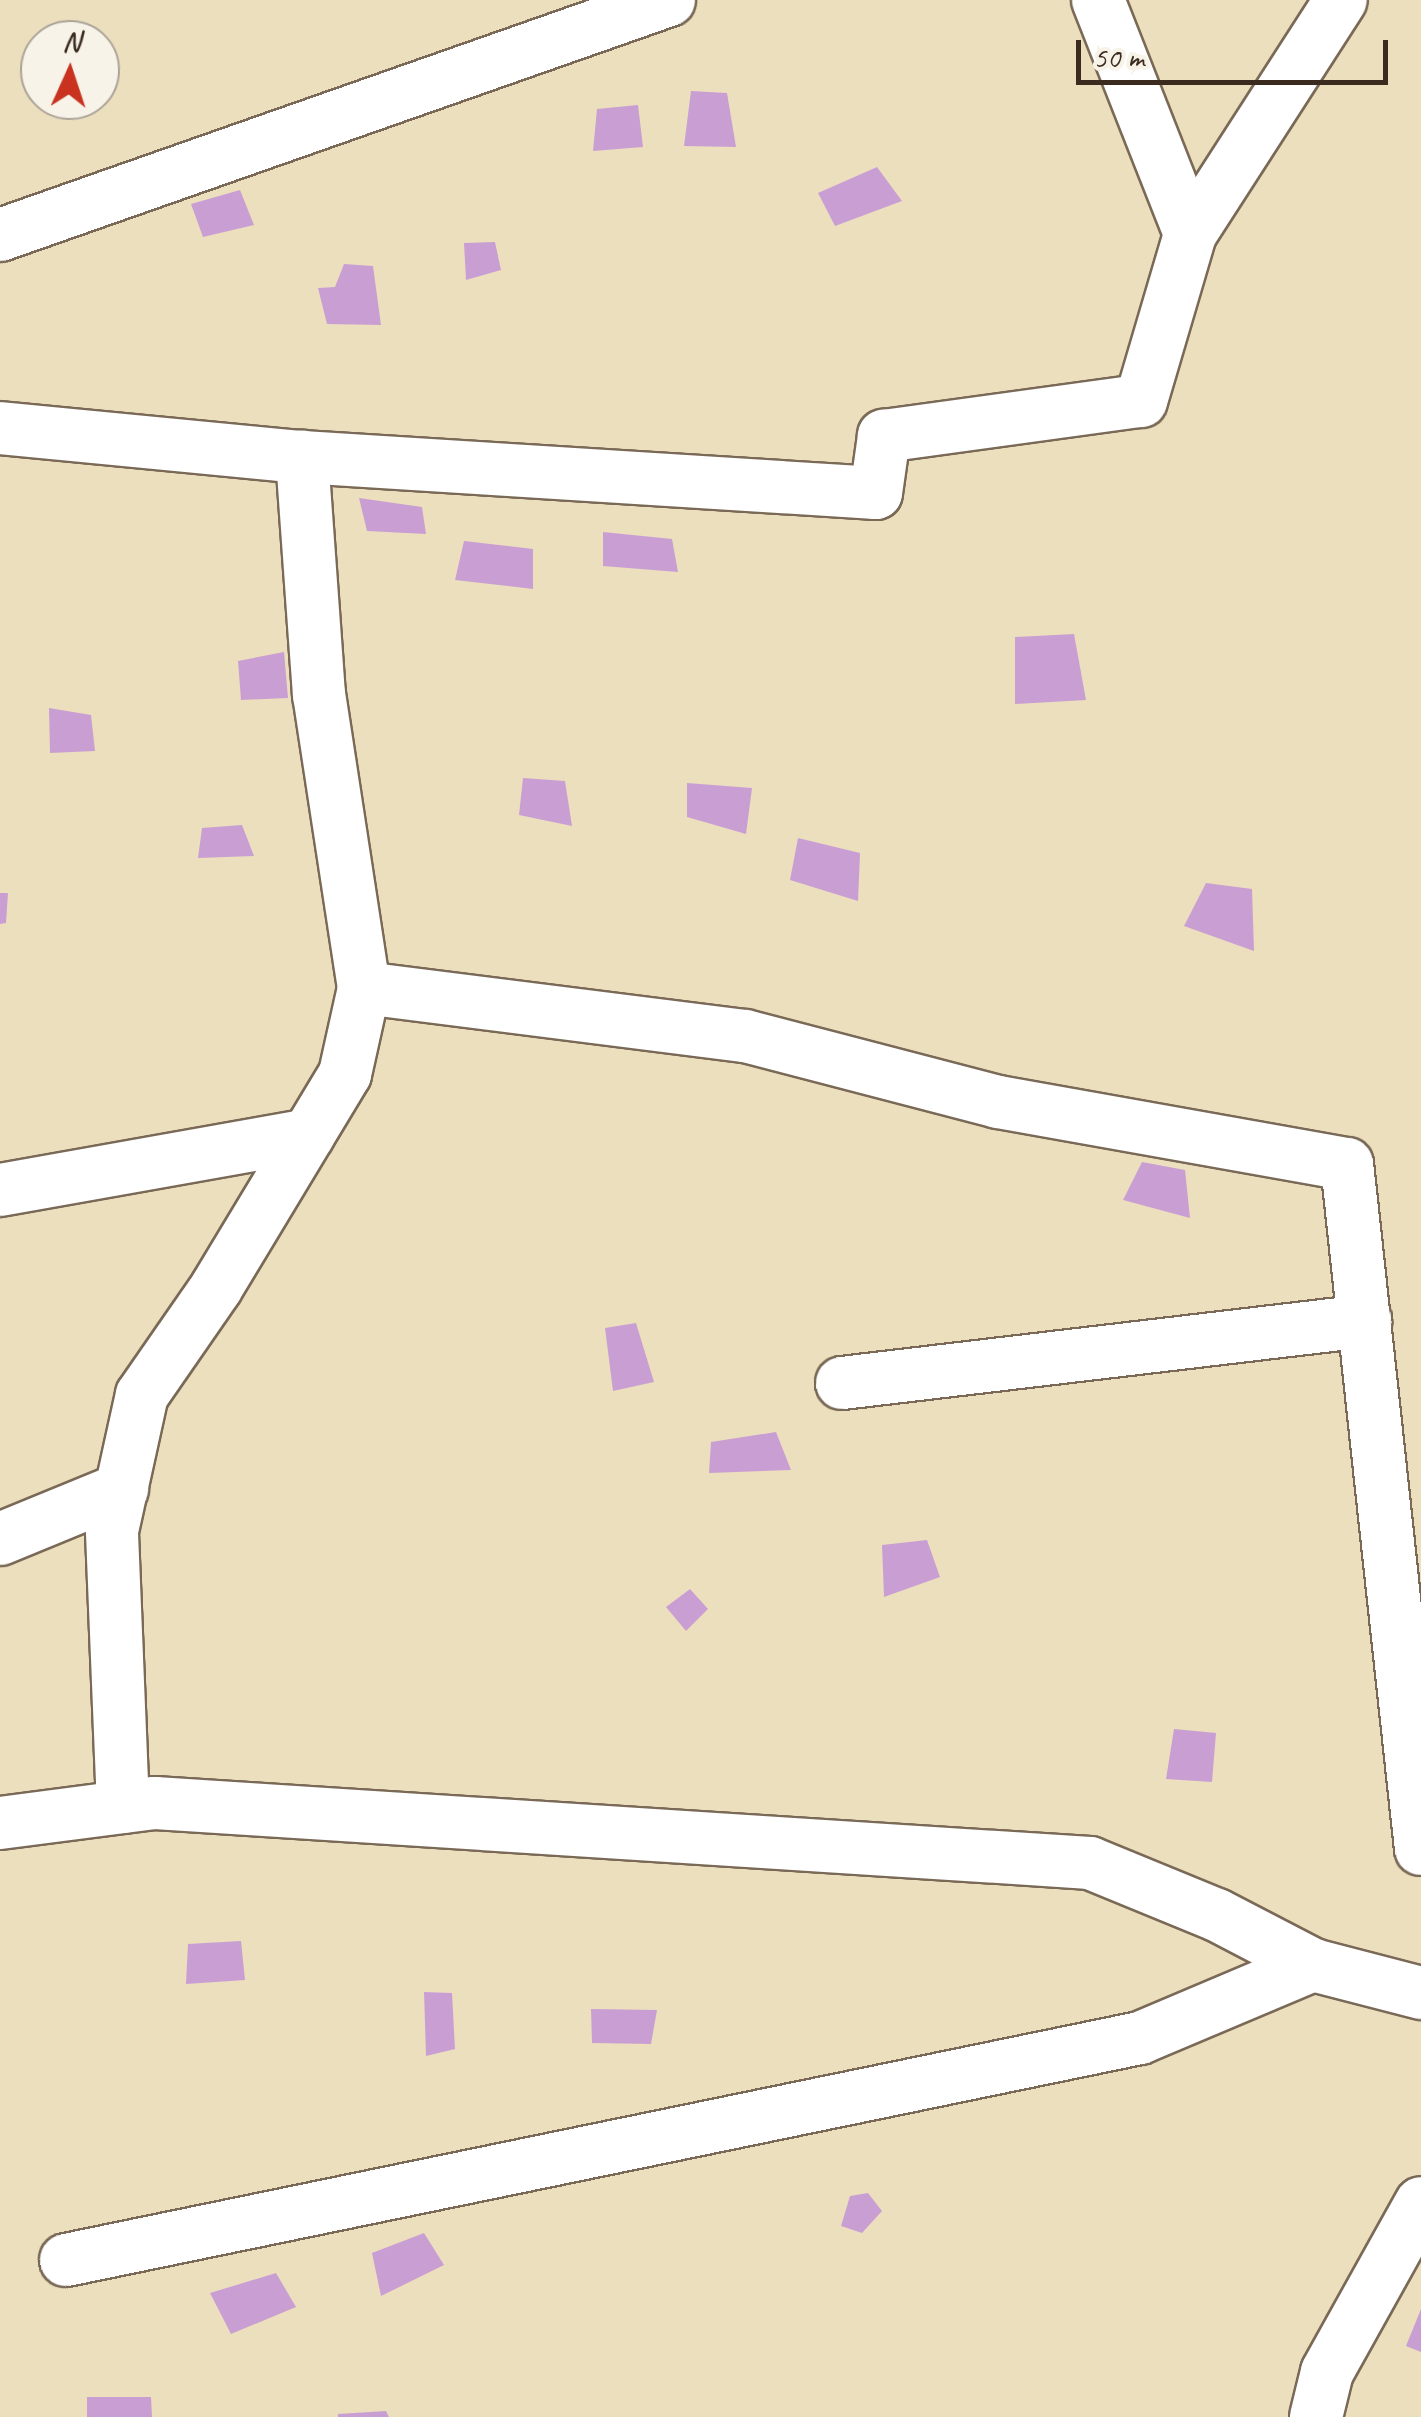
<!DOCTYPE html>
<style>
body{margin:0}
#map{position:relative;width:1421px;height:2417px;overflow:hidden;background:#ecdfbe;font-family:Caveat,sans-serif}
div>[style]{position:absolute}
.building>*{inset:0;background:#c99fd3}
.roads{filter:drop-shadow(2px 0 #796956) drop-shadow(-2px 0 #796956) drop-shadow(0 2px #796956) drop-shadow(0 -2px #796956)}
.minor>*{height:52px;margin:-26px;padding:0 26px;transform-origin:26px;border-radius:26px;background:#fff}
span{translate:-50% -50%;white-space:nowrap;text-align:center;line-height:1.15;-webkit-text-stroke:8px #f7f3e8;paint-order:stroke}
.north{position:absolute;left:20px;top:20px;width:100px;height:100px;box-sizing:border-box;background:#f7f3e8;border:2px solid #aca397;border-radius:50%;rotate:3deg;font-size:28px;font-weight:700;line-height:40px;text-align:center;color:#3b2a1e}
.north::after{content:'';display:block;margin:auto;width:35px;height:45px;background:#c8321e;clip-path:polygon(50% 0,100% 100%,50% 72%,0 100%)}
.scale{position:absolute;left:1076px;top:40px;width:312px;height:45px;box-sizing:border-box;border:5px solid #3b2a1e;border-top:0;padding-left:12px;font-size:30px;line-height:35px;white-space:nowrap;color:#3b2a1e;-webkit-text-stroke:8px #f7f3e8;paint-order:stroke}
</style>
<div id="map">
<div class="building">
<i style="clip-path:polygon(691px 91px,727px 93px,736px 147px,684px 146px)"></i>
<i style="clip-path:polygon(638px 105px,643px 147px,593px 151px,597px 109px)"></i>
<i style="clip-path:polygon(877px 167px,902px 201px,835px 226px,818px 193px)"></i>
<i style="clip-path:polygon(240px 190px,254px 225px,203px 237px,191px 204px)"></i>
<i style="clip-path:polygon(495px 242px,501px 270px,466px 280px,464px 243px)"></i>
<i style="clip-path:polygon(344px 264px,373px 266px,381px 325px,327px 324px,318px 288px,335px 287px)"></i>
<i style="clip-path:polygon(359px 498px,422px 507px,426px 534px,367px 531px)"></i>
<i style="clip-path:polygon(603px 532px,672px 539px,678px 572px,603px 566px)"></i>
<i style="clip-path:polygon(464px 541px,533px 549px,533px 589px,455px 580px)"></i>
<i style="clip-path:polygon(1074px 634px,1086px 700px,1015px 704px,1015px 637px)"></i>
<i style="clip-path:polygon(284px 652px,288px 698px,241px 700px,238px 661px)"></i>
<i style="clip-path:polygon(49px 708px,91px 715px,95px 751px,50px 753px)"></i>
<i style="clip-path:polygon(523px 778px,565px 781px,572px 826px,519px 815px)"></i>
<i style="clip-path:polygon(687px 783px,752px 788px,746px 834px,687px 817px)"></i>
<i style="clip-path:polygon(242px 825px,254px 856px,198px 858px,202px 828px)"></i>
<i style="clip-path:polygon(798px 838px,860px 853px,858px 901px,790px 880px)"></i>
<i style="clip-path:polygon(1206px 883px,1252px 889px,1254px 951px,1184px 926px)"></i>
<i style="clip-path:polygon(0 893px,8px 893px,6px 923px,0 924px)"></i>
<i style="clip-path:polygon(1142px 1162px,1185px 1170px,1190px 1218px,1123px 1200px)"></i>
<i style="clip-path:polygon(636px 1323px,654px 1382px,613px 1391px,605px 1328px)"></i>
<i style="clip-path:polygon(776px 1432px,791px 1470px,709px 1473px,711px 1442px)"></i>
<i style="clip-path:polygon(927px 1540px,940px 1577px,884px 1597px,882px 1545px)"></i>
<i style="clip-path:polygon(690px 1589px,708px 1609px,686px 1631px,666px 1607px)"></i>
<i style="clip-path:polygon(1174px 1729px,1216px 1733px,1212px 1782px,1166px 1779px)"></i>
<i style="clip-path:polygon(241px 1941px,245px 1980px,186px 1984px,188px 1944px)"></i>
<i style="clip-path:polygon(424px 1992px,452px 1993px,455px 2049px,426px 2056px)"></i>
<i style="clip-path:polygon(591px 2009px,657px 2010px,651px 2044px,592px 2043px)"></i>
<i style="clip-path:polygon(868px 2193px,882px 2211px,862px 2233px,841px 2226px,850px 2196px)"></i>
<i style="clip-path:polygon(424px 2233px,444px 2265px,381px 2296px,372px 2253px)"></i>
<i style="clip-path:polygon(276px 2273px,296px 2307px,231px 2334px,210px 2293px)"></i>
<i style="clip-path:polygon(1421px 2309px,1421px 2352px,1406px 2346px)"></i>
<i style="clip-path:polygon(87px 2397px,151px 2397px,152px 2417px,87px 2417px)"></i>
<i style="clip-path:polygon(386px 2411px,389px 2417px,338px 2417px,338px 2414px)"></i>
</div>
<div class="roads">
<div class="minor">
<i style="left:1098px;top:0;width:251px;rotate:68.5deg"></i>
<i style="left:0;top:235px;width:709px;rotate:-19.35deg"></i>
<i style="left:0;top:428px;width:303px;rotate:5.5deg"></i>
<i style="left:302px;top:457px;width:575px;rotate:3.59deg"></i>
<i style="left:876px;top:493px;width:58px;rotate:-82deg"></i>
<i style="left:884px;top:436px;width:259px;rotate:-7.8deg"></i>
<i style="left:1141px;top:401px;width:174px;rotate:-73.6deg"></i>
<i style="left:1190px;top:234px;width:278px;rotate:-57.2deg"></i>
<i style="left:364px;top:988px;width:384px;rotate:7.2deg"></i>
<i style="left:745px;top:1036px;width:261px;rotate:14.6deg"></i>
<i style="left:998px;top:1102px;width:354px;rotate:10.1deg"></i>
<i style="left:1347px;top:1164px;width:689px;rotate:83.83deg"></i>
<i style="left:0;top:1190px;width:313px;rotate:-10.1deg"></i>
<i style="left:842px;top:1383px;width:527px;rotate:-6.76deg"></i>
<i style="left:0;top:1539px;width:132px;rotate:-22.3deg"></i>
<i style="left:123px;top:1807px;width:276px;rotate:-92.3deg"></i>
<i style="left:112px;top:1531px;width:139px;rotate:-77.6deg"></i>
<i style="left:142px;top:1395px;width:130px;rotate:-55.3deg"></i>
<i style="left:216px;top:1288px;width:250px;rotate:-58.9deg"></i>
<i style="left:345px;top:1074px;width:88px;rotate:-77.5deg"></i>
<i style="left:364px;top:988px;width:296px;rotate:-98.7deg"></i>
<i style="left:319px;top:695px;width:239px;rotate:-94.1deg"></i>
<i style="left:0;top:1823px;width:156px;rotate:-7.4deg"></i>
<i style="left:155px;top:1803px;width:937px;rotate:3.67deg"></i>
<i style="left:1090px;top:1863px;width:137px;rotate:22.3deg"></i>
<i style="left:1217px;top:1915px;width:108px;rotate:27.5deg"></i>
<i style="left:1313px;top:1965px;width:112px;rotate:14.5deg"></i>
<i style="left:66px;top:2260px;width:1097px;rotate:-11.68deg"></i>
<i style="left:1140px;top:2038px;width:188px;rotate:-22.9deg"></i>
<i style="left:1316px;top:2417px;width:46px;rotate:-76.3deg"></i>
<i style="left:1327px;top:2372px;width:193px;rotate:-60.9deg"></i>
</div>
</div>
<div class="north">N</div>
<div class="scale">50 m</div>
</div>
